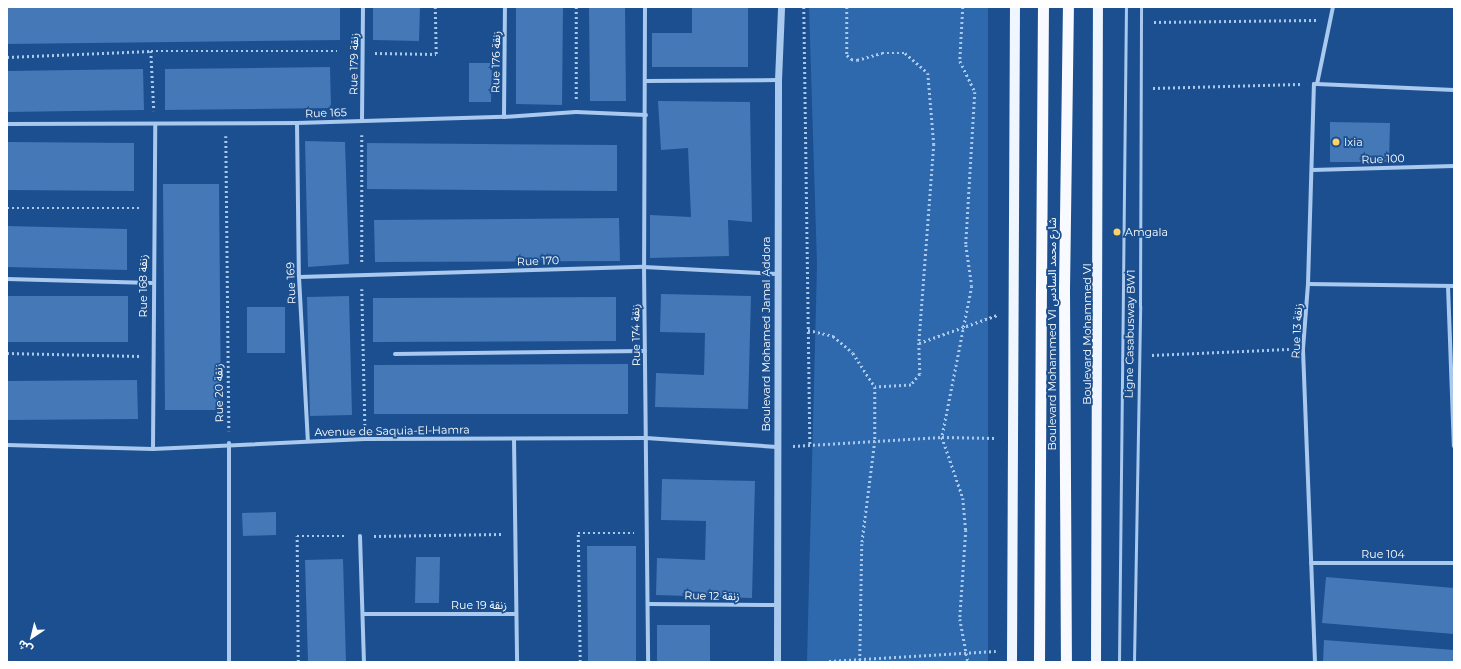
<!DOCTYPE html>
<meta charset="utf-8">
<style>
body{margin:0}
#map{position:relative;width:1461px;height:669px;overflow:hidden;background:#1b4f8f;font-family:Montserrat,"Noto Sans Arabic",sans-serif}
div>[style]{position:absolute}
.green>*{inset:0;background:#2e69ad}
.building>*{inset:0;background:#4478b7}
.path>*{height:2.5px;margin-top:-1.25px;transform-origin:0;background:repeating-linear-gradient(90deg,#a9c9ee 0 2px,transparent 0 5px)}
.service>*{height:3px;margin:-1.5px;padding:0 1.5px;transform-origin:1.5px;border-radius:1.5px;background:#a9c9ee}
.minor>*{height:4px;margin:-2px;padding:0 2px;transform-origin:2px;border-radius:2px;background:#a9c9ee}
.tertiary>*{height:7px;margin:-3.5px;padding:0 3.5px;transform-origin:3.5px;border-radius:3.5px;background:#a9c9ee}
.primary>*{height:10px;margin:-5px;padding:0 5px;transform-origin:5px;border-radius:5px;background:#f0f6ff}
.trunk>*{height:11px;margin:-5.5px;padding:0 5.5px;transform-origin:5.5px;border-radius:5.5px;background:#f8faff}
.trunk-bridge>*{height:11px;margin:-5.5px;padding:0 5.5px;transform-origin:5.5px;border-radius:5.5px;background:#f8faff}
.dots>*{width:11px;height:11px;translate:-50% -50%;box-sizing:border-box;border:2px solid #1b4f8f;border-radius:50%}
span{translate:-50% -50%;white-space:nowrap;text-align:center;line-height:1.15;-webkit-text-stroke:3.5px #1b4f8f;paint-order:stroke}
.street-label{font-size:11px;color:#fff}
.poi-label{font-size:11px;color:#fff}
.left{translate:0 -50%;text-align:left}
.frame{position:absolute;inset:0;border:8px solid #fff;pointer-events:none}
.north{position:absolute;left:12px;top:617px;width:40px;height:40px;-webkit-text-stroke:3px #1b4f8f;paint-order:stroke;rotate:215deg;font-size:11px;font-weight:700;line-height:16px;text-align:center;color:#fff}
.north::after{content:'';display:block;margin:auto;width:14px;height:18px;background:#fff;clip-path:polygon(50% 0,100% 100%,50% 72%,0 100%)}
</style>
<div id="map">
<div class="green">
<i style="clip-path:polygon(809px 7px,988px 7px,988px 662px,807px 662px,817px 265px)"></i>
</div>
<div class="building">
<i style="clip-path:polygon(7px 7px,340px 7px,340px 40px,7px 44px)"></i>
<i style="clip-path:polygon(373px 7px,420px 7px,419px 41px,373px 40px)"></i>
<i style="clip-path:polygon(516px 7px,563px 7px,562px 105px,516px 104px)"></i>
<i style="clip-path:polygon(589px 7px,625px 7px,626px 101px,590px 101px)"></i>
<i style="clip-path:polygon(692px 7px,748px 7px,748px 67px,652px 67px,652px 33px,692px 33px)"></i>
<i style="clip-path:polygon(469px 63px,492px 63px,491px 102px,469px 102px)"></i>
<i style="clip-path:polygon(330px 67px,331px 108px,165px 110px,165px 69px)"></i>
<i style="clip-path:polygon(143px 69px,144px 110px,7px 112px,7px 71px)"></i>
<i style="clip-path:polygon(658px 101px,750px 102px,752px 222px,728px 220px,729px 256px,650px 258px,650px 215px,691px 217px,688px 148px,661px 150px)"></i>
<i style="clip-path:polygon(1330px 122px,1390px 123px,1389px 162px,1330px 162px)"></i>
<i style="clip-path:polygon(305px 141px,345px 142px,349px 264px,308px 267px)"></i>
<i style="clip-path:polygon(7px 142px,134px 143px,134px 191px,7px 190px)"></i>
<i style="clip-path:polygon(367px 143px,617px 145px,617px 191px,367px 189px)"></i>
<i style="clip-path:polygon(163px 184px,219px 184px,221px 410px,165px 410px)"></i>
<i style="clip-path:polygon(619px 218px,620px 261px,375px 262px,374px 220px)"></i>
<i style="clip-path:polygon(7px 226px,127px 229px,127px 270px,7px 267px)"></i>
<i style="clip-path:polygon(661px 294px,751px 296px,748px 409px,655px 407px,656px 373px,704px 375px,705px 333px,660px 332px)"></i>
<i style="clip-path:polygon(7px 296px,128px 296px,128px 342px,7px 342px)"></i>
<i style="clip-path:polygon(349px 296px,352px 415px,310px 416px,307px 297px)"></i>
<i style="clip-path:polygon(616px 297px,616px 341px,373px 342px,373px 298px)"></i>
<i style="clip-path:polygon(247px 307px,285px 307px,285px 353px,247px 353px)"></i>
<i style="clip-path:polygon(628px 364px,628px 414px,374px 414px,374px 365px)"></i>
<i style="clip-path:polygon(137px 380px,138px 419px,7px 420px,7px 381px)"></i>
<i style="clip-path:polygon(662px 479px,755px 481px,752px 598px,656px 595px,657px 558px,705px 560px,706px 521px,661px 520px)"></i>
<i style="clip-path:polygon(276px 512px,276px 535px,243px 536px,242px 513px)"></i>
<i style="clip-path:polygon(587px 546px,636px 546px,636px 662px,588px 662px)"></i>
<i style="clip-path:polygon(416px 557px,440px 557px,439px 603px,415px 603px)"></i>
<i style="clip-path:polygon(343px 559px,346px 662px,308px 662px,305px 560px)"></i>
<i style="clip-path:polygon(1326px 577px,1454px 588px,1454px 634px,1322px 623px)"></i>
<i style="clip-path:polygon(657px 625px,710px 625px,710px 662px,657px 662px)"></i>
<i style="clip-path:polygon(1324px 640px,1454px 650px,1454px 662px,1323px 662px)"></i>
</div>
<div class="path">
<i style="left:804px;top:7px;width:437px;rotate:89.2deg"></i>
<i style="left:847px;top:7px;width:48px;rotate:90deg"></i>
<i style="left:847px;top:55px;width:6px;rotate:45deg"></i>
<i style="left:851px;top:59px;width:6px;rotate:9deg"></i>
<i style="left:857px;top:60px;width:26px;rotate:-16deg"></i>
<i style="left:882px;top:53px;width:23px"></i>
<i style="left:905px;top:53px;width:30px;rotate:41deg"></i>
<i style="left:928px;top:73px;width:71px;rotate:85.2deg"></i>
<i style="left:934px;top:144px;width:200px;rotate:94.3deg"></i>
<i style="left:919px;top:343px;width:31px;rotate:88deg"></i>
<i style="left:920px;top:374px;width:14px;rotate:129deg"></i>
<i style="left:911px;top:385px;width:36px;rotate:177deg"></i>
<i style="left:963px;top:7px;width:54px;rotate:93.2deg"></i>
<i style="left:960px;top:61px;width:34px;rotate:64deg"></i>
<i style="left:975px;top:92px;width:153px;rotate:93.4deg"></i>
<i style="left:966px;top:245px;width:41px;rotate:81.7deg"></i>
<i style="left:972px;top:286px;width:154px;rotate:101.2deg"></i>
<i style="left:942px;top:437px;width:65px;rotate:71deg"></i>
<i style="left:963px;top:498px;width:32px;rotate:85deg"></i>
<i style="left:966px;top:530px;width:89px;rotate:93.9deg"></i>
<i style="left:960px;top:619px;width:44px;rotate:79.5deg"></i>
<i style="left:1154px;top:22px;width:163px;rotate:-0.7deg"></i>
<i style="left:151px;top:51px;width:60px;rotate:87.1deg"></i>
<i style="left:375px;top:53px;width:61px;rotate:0.9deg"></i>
<i style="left:436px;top:54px;width:47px;rotate:-91.2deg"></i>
<i style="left:7px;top:57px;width:144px;rotate:-2.4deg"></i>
<i style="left:151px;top:51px;width:186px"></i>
<i style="left:1153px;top:88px;width:147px;rotate:-1.6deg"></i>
<i style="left:576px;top:99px;width:92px;rotate:-90deg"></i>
<i style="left:362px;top:135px;width:127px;rotate:90deg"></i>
<i style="left:226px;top:136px;width:295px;rotate:89.4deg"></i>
<i style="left:7px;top:208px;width:133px"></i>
<i style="left:362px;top:289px;width:137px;rotate:88.7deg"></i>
<i style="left:808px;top:330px;width:26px;rotate:13deg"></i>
<i style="left:833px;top:336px;width:26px;rotate:40deg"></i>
<i style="left:853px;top:353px;width:40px;rotate:57.1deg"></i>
<i style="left:875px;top:387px;width:54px;rotate:90deg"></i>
<i style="left:875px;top:441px;width:104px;rotate:97.2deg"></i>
<i style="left:862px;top:544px;width:116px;rotate:91deg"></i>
<i style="left:919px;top:343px;width:83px;rotate:-19.7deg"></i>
<i style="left:7px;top:353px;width:133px;rotate:1.3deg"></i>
<i style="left:1152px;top:355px;width:137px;rotate:-2.5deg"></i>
<i style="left:793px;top:446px;width:149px;rotate:-3.5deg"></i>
<i style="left:942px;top:437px;width:54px;rotate:1.1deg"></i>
<i style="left:374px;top:536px;width:127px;rotate:-0.9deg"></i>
<i style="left:829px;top:661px;width:167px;rotate:-3.4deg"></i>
<i style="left:298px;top:662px;width:126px;rotate:-90.5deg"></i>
<i style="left:297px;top:536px;width:50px"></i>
<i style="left:580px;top:662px;width:129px;rotate:-90.9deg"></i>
<i style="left:578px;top:533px;width:56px"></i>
</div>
<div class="service">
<i style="left:1119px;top:662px;width:655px;rotate:-89.39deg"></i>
<i style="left:1134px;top:662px;width:356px;rotate:-89deg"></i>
<i style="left:1140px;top:306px;width:299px;rotate:-89.8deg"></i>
</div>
<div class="minor">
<i style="left:645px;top:7px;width:260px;rotate:90.2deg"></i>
<i style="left:644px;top:267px;width:395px;rotate:89.4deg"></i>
<i style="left:645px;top:81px;width:133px;rotate:-0.4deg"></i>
<i style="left:1317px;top:84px;width:137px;rotate:2.5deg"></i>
<i style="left:504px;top:117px;width:110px;rotate:-89.5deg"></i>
<i style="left:362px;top:121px;width:114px;rotate:-89.5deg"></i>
<i style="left:297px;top:123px;width:154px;rotate:89.3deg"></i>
<i style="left:299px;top:277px;width:164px;rotate:86.9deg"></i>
<i style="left:7px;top:124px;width:290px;rotate:-0.2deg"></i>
<i style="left:297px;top:123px;width:207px;rotate:-1.7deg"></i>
<i style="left:504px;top:117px;width:72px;rotate:-4deg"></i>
<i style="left:576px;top:112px;width:70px;rotate:2.5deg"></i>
<i style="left:1312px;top:170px;width:142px;rotate:-1.6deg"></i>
<i style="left:299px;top:277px;width:345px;rotate:-1.7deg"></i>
<i style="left:644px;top:267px;width:133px;rotate:3deg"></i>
<i style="left:7px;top:279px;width:145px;rotate:1.6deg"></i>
<i style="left:1308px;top:284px;width:146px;rotate:0.8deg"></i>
<i style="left:1448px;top:286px;width:160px;rotate:87.9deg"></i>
<i style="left:395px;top:354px;width:250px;rotate:-0.7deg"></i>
<i style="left:514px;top:439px;width:223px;rotate:89.2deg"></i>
<i style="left:7px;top:445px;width:146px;rotate:1.6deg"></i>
<i style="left:153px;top:449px;width:212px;rotate:-2.7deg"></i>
<i style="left:365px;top:439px;width:281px;rotate:-0.2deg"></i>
<i style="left:646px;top:438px;width:131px;rotate:3.9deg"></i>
<i style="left:153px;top:449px;width:325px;rotate:-89.6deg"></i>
<i style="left:360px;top:536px;width:126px;rotate:88.2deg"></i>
<i style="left:1311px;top:563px;width:143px"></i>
<i style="left:649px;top:604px;width:126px;rotate:0.5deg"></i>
<i style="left:363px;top:614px;width:153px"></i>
<i style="left:229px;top:662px;width:219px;rotate:-90deg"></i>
<i style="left:1315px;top:662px;width:313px;rotate:-92.2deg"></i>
<i style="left:1303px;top:349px;width:65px;rotate:-85.6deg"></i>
<i style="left:1308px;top:284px;width:200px;rotate:-88.3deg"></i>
<i style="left:1314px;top:84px;width:3px"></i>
<i style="left:1317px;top:84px;width:79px;rotate:-78.3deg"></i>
</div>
<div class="tertiary">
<i style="left:777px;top:662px;width:582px;rotate:-89.9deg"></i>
<i style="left:778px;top:80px;width:73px;rotate:-87.6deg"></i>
</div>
<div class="primary">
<i style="left:1012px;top:662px;width:655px;rotate:-89.74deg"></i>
<i style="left:1096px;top:662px;width:655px;rotate:-89.83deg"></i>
</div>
<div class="trunk">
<i style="left:1064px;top:289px;width:282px;rotate:-89.2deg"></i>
<i style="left:1041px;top:290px;width:283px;rotate:-89.6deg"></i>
</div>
<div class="trunk-bridge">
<i style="left:1064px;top:289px;width:373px;rotate:89.7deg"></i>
<i style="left:1039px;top:662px;width:372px;rotate:-89.7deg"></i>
</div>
<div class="dots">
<i style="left:1336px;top:142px;background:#ffd166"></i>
<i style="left:1117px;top:232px;background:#ffd166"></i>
</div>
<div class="street-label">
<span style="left:496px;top:62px;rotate:-89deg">Rue 176 زنقة</span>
<span style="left:354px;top:64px;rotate:-89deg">Rue 179 زنقة</span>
<span style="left:326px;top:113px;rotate:-2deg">Rue 165</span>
<span style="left:1383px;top:159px;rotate:-2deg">Rue 100</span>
<span style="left:538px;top:261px;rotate:-2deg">Rue 170</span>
<span style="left:291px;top:283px;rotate:-92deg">Rue 169</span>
<span style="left:143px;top:286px;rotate:-90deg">Rue 168 زنقة</span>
<span style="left:1297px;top:331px;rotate:-87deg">Rue 13 زنقة</span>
<span style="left:766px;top:334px;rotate:-90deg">Boulevard Mohamed Jamal Addora</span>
<span style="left:1052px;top:334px;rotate:-90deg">Boulevard Mohammed VI شارع محمد السادس</span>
<span style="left:1087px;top:334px;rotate:-90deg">Boulevard Mohammed VI</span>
<span style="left:1130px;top:334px;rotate:-89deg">Ligne Casabusway BW1</span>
<span style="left:636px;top:335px;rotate:-91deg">Rue 174 زنقة</span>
<span style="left:219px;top:393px;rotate:-91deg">Rue 20 زنقة</span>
<span style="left:392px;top:431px;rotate:-1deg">Avenue de Saquia-El-Hamra</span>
<span style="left:1383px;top:554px">Rue 104</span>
<span style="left:712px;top:596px;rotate:1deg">Rue 12 زنقة</span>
<span style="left:479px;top:605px">Rue 19 زنقة</span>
</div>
<div class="poi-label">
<span class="left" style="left:1344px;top:142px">Ixia</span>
<span class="left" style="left:1125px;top:232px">Amgala</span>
</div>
<div class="frame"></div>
<div class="north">ش</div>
</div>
